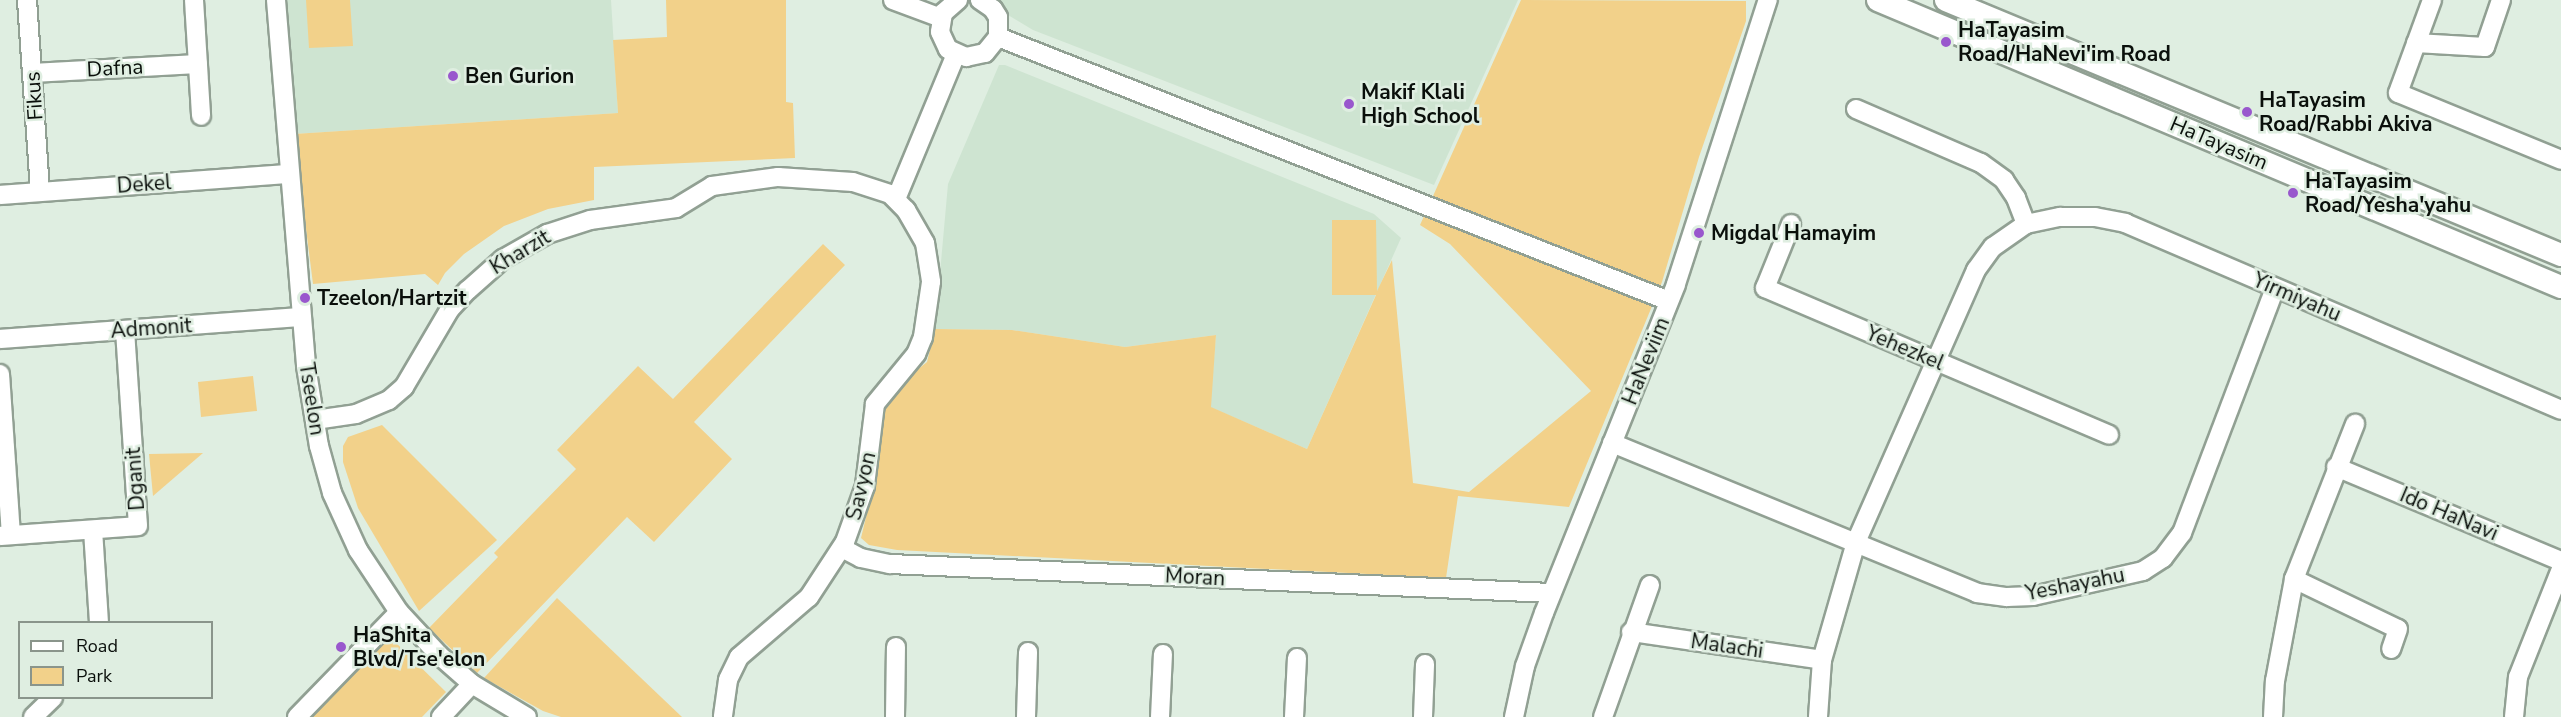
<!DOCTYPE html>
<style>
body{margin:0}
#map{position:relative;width:2561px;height:717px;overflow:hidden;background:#dfeee1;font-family:"Nunito Sans",sans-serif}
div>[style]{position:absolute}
.built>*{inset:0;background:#cee4d1}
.green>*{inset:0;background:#f2d18a}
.roads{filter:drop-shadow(2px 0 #91a093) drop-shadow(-2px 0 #91a093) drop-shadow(0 2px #91a093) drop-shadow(0 -2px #91a093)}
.minor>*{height:18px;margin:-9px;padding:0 9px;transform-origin:9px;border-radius:9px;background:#fff}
.major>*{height:22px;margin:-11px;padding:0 11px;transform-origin:11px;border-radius:11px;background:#fff}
.dots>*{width:16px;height:16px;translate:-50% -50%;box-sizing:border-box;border:3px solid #dfeee1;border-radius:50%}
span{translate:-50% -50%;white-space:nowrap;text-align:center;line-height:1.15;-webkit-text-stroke:5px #dfeee1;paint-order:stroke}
.poi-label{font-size:21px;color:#0a0f0b;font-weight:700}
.left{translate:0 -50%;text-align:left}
.street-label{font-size:21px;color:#0a0f0b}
.legend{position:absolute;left:18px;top:621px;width:195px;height:78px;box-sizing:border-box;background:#dfeee1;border:2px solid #8a958b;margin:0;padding:8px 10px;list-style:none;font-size:18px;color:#0a0f0b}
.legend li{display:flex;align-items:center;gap:12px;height:30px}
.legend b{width:30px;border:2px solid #8a958b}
</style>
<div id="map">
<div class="built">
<i style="clip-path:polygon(285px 0,611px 0,618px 113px,294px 134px)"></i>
<i style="clip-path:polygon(999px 0,1518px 0,1434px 185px,1033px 30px,1008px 15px)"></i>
<i style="clip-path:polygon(999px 65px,1005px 65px,1374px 214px,1401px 238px,1307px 449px,1210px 407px,1216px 335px,1125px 347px,1012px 330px,935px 329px,948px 184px)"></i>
</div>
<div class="green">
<i style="clip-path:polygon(306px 0,350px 0,353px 46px,309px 48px)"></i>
<i style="clip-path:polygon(666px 0,786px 0,786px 102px,793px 103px,795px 158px,594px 167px,594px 200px,548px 209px,504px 226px,464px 254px,445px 273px,438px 285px,425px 274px,313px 284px,294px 134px,618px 113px,613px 40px,667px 37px)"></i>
<i style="clip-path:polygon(1521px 0,1746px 1px,1746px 21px,1699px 157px,1662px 282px,1569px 507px,1458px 496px,1446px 578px,897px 550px,869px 545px,861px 538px,878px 467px,886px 395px,927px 362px,935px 329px,1012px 330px,1125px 347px,1216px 335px,1211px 407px,1307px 449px,1376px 295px,1332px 295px,1332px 220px,1376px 220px,1377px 291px,1392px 260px,1413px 483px,1469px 492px,1591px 391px,1450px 244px,1420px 225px)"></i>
<i style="clip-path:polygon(823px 244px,845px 265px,694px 422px,732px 459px,654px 542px,627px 517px,477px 673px,429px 628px,498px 557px,494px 553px,576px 469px,557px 450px,638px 366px,673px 399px)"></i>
<i style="clip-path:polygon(253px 376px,257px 411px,201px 417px,198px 382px)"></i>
<i style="clip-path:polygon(382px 425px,497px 540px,419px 611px,358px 508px,343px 462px,343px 446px,348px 437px)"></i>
<i style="clip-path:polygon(203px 453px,153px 496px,149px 454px)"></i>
<i style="clip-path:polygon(557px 598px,682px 717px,561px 717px,543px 711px,484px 678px)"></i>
<i style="clip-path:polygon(389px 636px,446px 692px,422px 717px,311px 717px)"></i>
</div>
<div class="roads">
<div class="minor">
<i style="left:27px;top:0;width:192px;rotate:86.1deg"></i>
<i style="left:194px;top:0;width:116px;rotate:86.5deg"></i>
<i style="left:276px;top:0;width:367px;rotate:85.3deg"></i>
<i style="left:306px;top:366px;width:81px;rotate:80.8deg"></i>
<i style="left:319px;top:446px;width:49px;rotate:74.5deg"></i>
<i style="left:332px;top:493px;width:63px;rotate:65.5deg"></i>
<i style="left:358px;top:550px;width:74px;rotate:56.5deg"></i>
<i style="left:399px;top:612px;width:59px;rotate:47.1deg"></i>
<i style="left:439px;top:655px;width:44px;rotate:41.3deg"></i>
<i style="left:472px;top:684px;width:64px;rotate:31deg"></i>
<i style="left:893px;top:0;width:51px;rotate:20.6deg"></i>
<i style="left:958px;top:0;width:20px;rotate:139deg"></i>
<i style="left:943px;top:13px;width:19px;rotate:99deg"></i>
<i style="left:940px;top:32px;width:19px;rotate:65deg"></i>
<i style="left:948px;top:49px;width:20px;rotate:24deg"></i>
<i style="left:966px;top:57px;width:19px;rotate:-12deg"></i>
<i style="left:985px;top:53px;width:21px;rotate:-51deg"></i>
<i style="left:998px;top:37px;width:20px;rotate:-90deg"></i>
<i style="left:998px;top:17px;width:9px;rotate:-122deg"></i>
<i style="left:993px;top:9px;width:16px;rotate:-145deg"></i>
<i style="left:2432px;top:0;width:99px;rotate:110.1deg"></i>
<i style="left:2398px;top:93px;width:176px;rotate:22.3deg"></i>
<i style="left:998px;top:37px;width:721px;rotate:21.48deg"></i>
<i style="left:2416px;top:43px;width:69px;rotate:3.3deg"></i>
<i style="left:2485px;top:47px;width:50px;rotate:-71.2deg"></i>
<i style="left:32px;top:73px;width:166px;rotate:-3.1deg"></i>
<i style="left:1856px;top:109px;width:136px;rotate:23.4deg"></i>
<i style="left:1981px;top:163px;width:29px;rotate:36deg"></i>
<i style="left:2004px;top:180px;width:22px;rotate:56deg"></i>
<i style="left:2016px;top:198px;width:28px;rotate:69deg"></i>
<i style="left:0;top:195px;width:289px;rotate:-4.2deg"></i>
<i style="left:896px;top:199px;width:157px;rotate:-67.5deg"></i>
<i style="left:1791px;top:224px;width:69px;rotate:112.1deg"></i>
<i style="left:1765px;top:288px;width:374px;rotate:23.1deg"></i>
<i style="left:0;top:339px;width:302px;rotate:-4.2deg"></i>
<i style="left:0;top:374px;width:161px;rotate:86.1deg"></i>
<i style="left:315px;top:420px;width:41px;rotate:-8.3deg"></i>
<i style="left:356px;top:414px;width:36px;rotate:-23deg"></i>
<i style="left:389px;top:400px;width:20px;rotate:-41deg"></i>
<i style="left:404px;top:387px;width:91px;rotate:-59.5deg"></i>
<i style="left:450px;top:309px;width:26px;rotate:-47deg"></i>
<i style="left:468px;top:290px;width:47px;rotate:-41.5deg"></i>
<i style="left:503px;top:259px;width:51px;rotate:-29.6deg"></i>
<i style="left:547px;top:234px;width:45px;rotate:-18deg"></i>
<i style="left:590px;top:220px;width:87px;rotate:-7.9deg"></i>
<i style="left:676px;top:208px;width:42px;rotate:-31.4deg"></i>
<i style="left:712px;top:186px;width:67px;rotate:-7.8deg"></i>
<i style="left:778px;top:177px;width:75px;rotate:3.8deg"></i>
<i style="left:853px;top:182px;width:39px;rotate:18deg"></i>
<i style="left:890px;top:194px;width:23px;rotate:45deg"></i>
<i style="left:906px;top:210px;width:38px;rotate:60deg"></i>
<i style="left:925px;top:243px;width:39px;rotate:81deg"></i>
<i style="left:931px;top:282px;width:56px;rotate:98.3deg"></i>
<i style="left:923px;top:337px;width:18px;rotate:112deg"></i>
<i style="left:916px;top:354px;width:65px;rotate:129.4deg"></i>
<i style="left:875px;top:404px;width:83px;rotate:97deg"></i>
<i style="left:865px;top:486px;width:59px;rotate:109.7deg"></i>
<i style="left:845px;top:542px;width:66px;rotate:123.2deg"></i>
<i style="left:809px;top:597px;width:92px;rotate:139.4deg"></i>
<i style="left:739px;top:657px;width:25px;rotate:116deg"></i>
<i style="left:728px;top:680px;width:37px;rotate:98deg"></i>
<i style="left:1612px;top:443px;width:395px;rotate:22.3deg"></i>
<i style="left:1977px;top:593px;width:30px;rotate:8deg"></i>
<i style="left:2007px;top:597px;width:26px;rotate:-2deg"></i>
<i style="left:2033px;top:596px;width:113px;rotate:-12.8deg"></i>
<i style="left:2143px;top:571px;width:24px;rotate:-33deg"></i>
<i style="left:2163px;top:558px;width:31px;rotate:-53deg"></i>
<i style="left:2182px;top:533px;width:262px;rotate:-69.2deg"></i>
<i style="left:2336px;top:467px;width:244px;rotate:22.7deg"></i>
<i style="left:93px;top:530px;width:92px;rotate:86.3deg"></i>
<i style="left:0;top:536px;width:138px;rotate:-4.1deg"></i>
<i style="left:138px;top:526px;width:196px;rotate:-93.8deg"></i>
<i style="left:842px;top:548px;width:21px;rotate:28deg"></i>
<i style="left:861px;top:558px;width:30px;rotate:12deg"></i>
<i style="left:890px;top:564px;width:662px;rotate:2.51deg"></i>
<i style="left:2294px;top:579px;width:115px;rotate:25.7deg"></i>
<i style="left:2398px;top:629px;width:21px;rotate:109deg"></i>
<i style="left:1631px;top:632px;width:193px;rotate:8.3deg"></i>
<i style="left:33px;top:717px;width:28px;rotate:-44deg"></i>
<i style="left:297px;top:717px;width:146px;rotate:-45.8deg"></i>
<i style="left:441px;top:717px;width:45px;rotate:-46.8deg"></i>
<i style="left:895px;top:717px;width:70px;rotate:-89.2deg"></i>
<i style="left:1026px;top:717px;width:65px;rotate:-88.2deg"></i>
<i style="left:1160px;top:717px;width:63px;rotate:-87.3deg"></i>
<i style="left:1294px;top:717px;width:59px;rotate:-87.1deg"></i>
<i style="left:1423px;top:717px;width:53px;rotate:-87.8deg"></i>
<i style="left:1514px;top:717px;width:52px;rotate:-77.8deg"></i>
<i style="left:1525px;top:666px;width:56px;rotate:-70.3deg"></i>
<i style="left:1544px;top:613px;width:354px;rotate:-68.1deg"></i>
<i style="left:1676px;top:284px;width:299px;rotate:-72.1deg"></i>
<i style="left:1603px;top:717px;width:140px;rotate:-70.4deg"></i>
<i style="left:1818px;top:717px;width:57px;rotate:-86deg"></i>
<i style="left:1822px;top:660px;width:123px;rotate:-73.9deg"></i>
<i style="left:1856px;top:542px;width:297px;rotate:-66.2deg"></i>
<i style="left:1976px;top:270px;width:29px;rotate:-54deg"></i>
<i style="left:1993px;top:247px;width:40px;rotate:-34.9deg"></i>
<i style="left:2026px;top:224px;width:35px;rotate:-12deg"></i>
<i style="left:2060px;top:217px;width:35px"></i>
<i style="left:2095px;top:217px;width:31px;rotate:11deg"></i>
<i style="left:2125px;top:223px;width:474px;rotate:23.2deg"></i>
<i style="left:2273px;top:717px;width:36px;rotate:-87deg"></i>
<i style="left:2275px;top:681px;width:104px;rotate:-79.4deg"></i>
<i style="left:2294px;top:579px;width:167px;rotate:-68.5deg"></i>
<i style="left:2514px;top:717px;width:40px;rotate:-84.3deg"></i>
<i style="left:2518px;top:677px;width:116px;rotate:-68.3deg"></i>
</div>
<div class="major">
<i style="left:1878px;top:0;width:741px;rotate:22.79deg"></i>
<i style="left:1946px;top:0;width:666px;rotate:22.52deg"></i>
</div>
</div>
<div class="dots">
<i style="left:1946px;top:42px;background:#9957cd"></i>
<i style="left:453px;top:76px;background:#9957cd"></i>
<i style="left:1349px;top:104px;background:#9957cd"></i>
<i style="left:2247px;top:112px;background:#9957cd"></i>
<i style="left:2293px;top:193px;background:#9957cd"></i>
<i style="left:1699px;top:233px;background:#9957cd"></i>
<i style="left:305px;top:298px;background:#9957cd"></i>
<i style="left:341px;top:647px;background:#9957cd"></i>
</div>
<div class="poi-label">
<span class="left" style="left:1958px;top:42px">HaTayasim<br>Road/HaNevi'im Road</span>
<span class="left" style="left:465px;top:76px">Ben Gurion</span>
<span class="left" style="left:1361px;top:104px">Makif Klali<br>High School</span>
<span class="left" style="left:2259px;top:112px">HaTayasim<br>Road/Rabbi Akiva</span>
<span class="left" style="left:2305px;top:193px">HaTayasim<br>Road/Yesha'yahu</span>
<span class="left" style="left:1711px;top:233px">Migdal Hamayim</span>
<span class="left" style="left:317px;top:298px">Tzeelon/Hartzit</span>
<span class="left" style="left:353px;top:647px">HaShita<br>Blvd/Tse'elon</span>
</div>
<div class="street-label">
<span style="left:115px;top:68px;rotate:-3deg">Dafna</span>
<span style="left:34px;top:96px;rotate:-94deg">Fikus</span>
<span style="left:2219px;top:143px;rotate:23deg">HaTayasim</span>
<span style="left:144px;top:184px;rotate:-4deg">Dekel</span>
<span style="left:520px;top:252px;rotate:-31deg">Kharzit</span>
<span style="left:2297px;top:297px;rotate:23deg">Yirmiyahu</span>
<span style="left:151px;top:328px;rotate:-4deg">Admonit</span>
<span style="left:1905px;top:348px;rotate:23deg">Yehezkel</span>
<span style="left:1646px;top:361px;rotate:-68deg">HaNeviim</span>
<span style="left:312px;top:399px;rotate:81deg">Tseelon</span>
<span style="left:135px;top:479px;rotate:-94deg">Dganit</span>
<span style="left:861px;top:486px;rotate:-77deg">Savyon</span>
<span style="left:2449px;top:514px;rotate:23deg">Ido HaNavi</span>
<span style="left:1195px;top:577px;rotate:3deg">Moran</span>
<span style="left:2075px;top:584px;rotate:-11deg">Yeshayahu</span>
<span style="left:1727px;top:646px;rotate:8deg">Malachi</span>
</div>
<ul class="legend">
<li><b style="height:8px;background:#fff"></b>Road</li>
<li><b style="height:16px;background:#f2d18a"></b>Park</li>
</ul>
</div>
